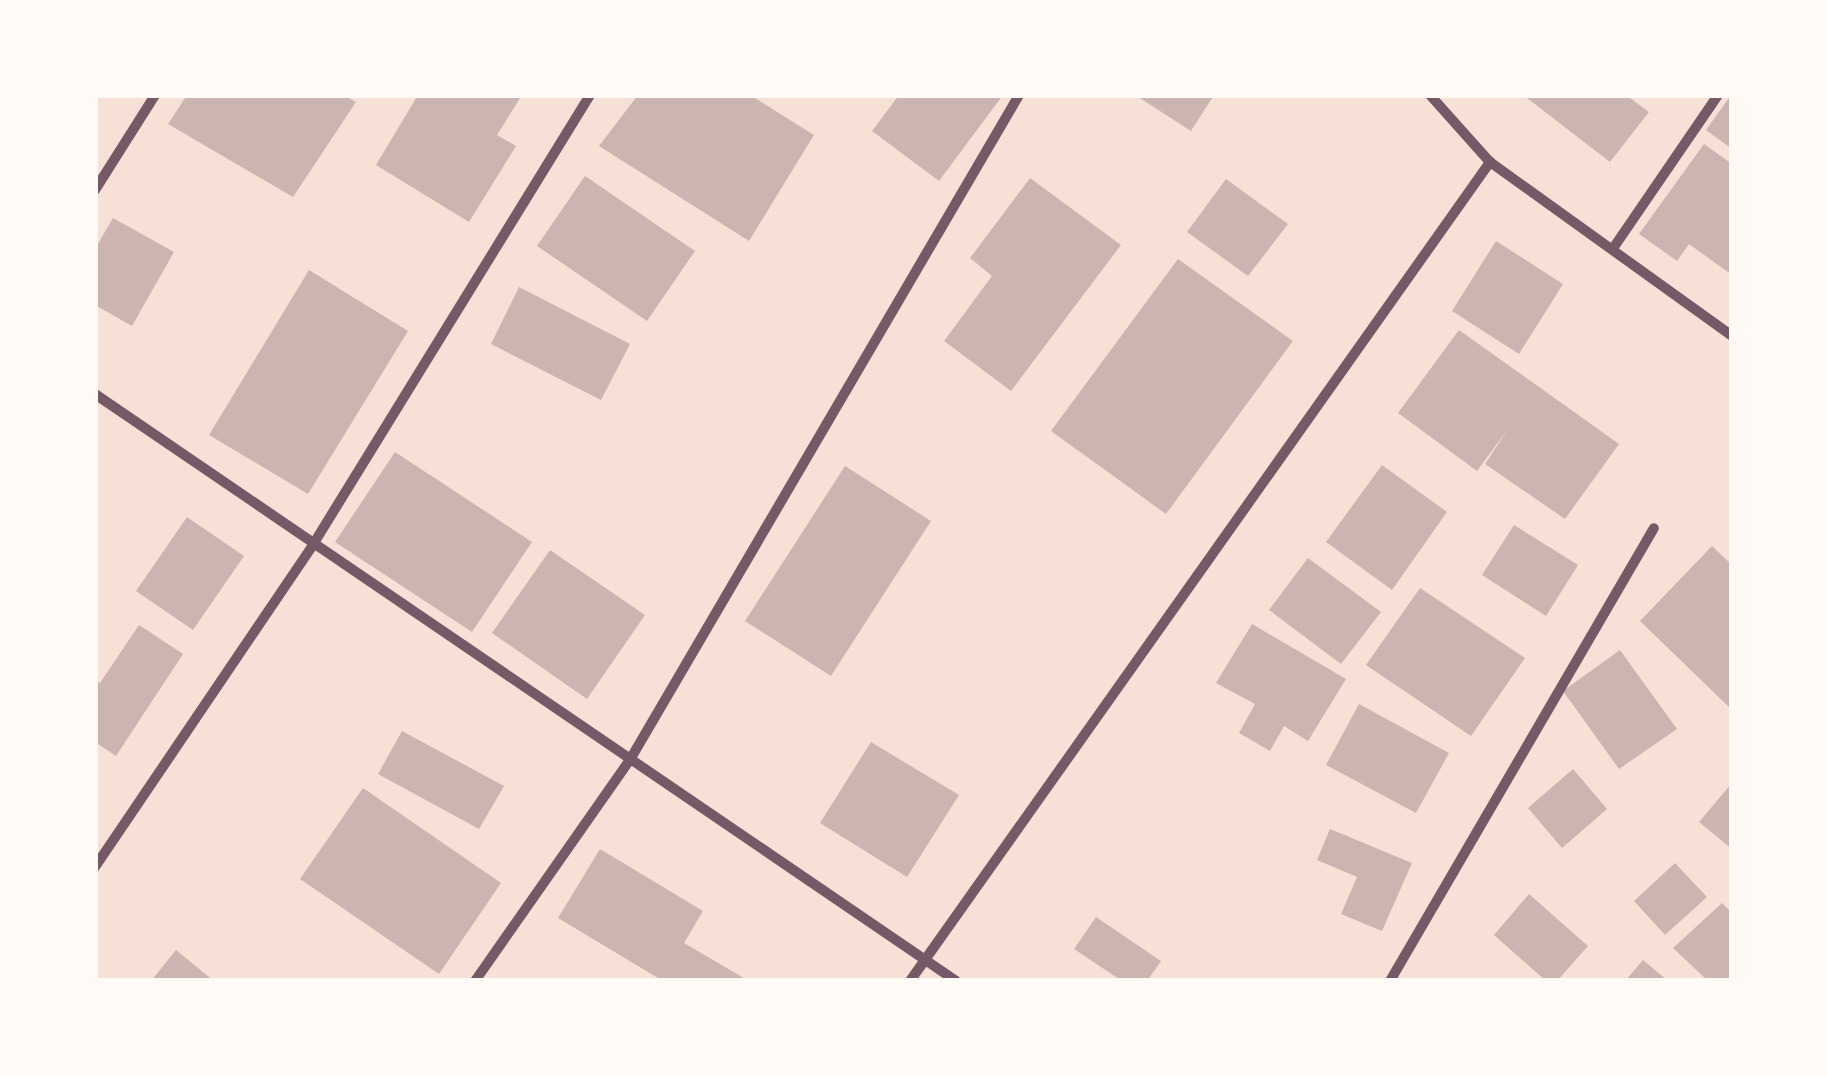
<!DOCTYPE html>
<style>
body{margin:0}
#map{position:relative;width:1827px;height:1076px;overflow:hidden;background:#f7e1d7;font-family:Ubuntu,sans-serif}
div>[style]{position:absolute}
.building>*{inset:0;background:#ccb4b1}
.minor>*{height:10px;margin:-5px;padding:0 5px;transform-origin:5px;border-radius:5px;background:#755966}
span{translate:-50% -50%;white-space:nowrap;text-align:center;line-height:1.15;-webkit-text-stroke:8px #fffaf5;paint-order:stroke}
.frame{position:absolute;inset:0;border:98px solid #fffaf5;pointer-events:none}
</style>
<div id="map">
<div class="building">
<i style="clip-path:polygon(187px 95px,343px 95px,356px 102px,293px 197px,168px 124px)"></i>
<i style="clip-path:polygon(418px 95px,522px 95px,497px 135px,516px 146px,469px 222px,376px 165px)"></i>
<i style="clip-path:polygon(638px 95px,750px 95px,814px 135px,749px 241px,599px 146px)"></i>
<i style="clip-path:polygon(899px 95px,1003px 95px,939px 181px,872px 131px)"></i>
<i style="clip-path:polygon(1135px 95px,1214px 95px,1191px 131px)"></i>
<i style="clip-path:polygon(1523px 95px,1626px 95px,1649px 112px,1610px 162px)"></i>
<i style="clip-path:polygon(1731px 95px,1732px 95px,1732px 149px,1706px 130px)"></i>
<i style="clip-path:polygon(1704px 144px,1732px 164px,1732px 275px,1689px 244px,1677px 261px,1639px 234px)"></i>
<i style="clip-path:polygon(585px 176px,695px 251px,647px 321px,537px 246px)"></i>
<i style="clip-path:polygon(1030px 178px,1121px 245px,1011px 391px,944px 341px,992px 276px,970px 258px)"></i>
<i style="clip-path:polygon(1226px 179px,1288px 224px,1248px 276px,1187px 232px)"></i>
<i style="clip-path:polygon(113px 218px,174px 252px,132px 326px,95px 305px,95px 249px)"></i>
<i style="clip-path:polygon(1496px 241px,1563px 284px,1519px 354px,1452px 311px)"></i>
<i style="clip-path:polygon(1178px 259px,1293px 341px,1166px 514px,1051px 431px)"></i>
<i style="clip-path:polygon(309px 270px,408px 331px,308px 494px,209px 435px)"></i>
<i style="clip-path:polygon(519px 287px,630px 344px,601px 400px,491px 344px)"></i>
<i style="clip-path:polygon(1459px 330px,1619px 444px,1565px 519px,1485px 464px,1508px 429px,1477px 471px,1398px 413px)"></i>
<i style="clip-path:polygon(395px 452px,532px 542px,472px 632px,335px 542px)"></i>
<i style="clip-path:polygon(1382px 465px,1447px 512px,1392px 590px,1326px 542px)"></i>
<i style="clip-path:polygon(845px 466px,931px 521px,831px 676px,745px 621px)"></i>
<i style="clip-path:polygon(187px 517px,244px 556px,193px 630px,136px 591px)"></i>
<i style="clip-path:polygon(1514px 525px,1578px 565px,1546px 616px,1482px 575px)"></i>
<i style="clip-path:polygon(1712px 546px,1732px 565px,1732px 710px,1640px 621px)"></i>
<i style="clip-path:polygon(550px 550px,645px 615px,587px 699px,492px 633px)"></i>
<i style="clip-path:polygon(1308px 558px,1381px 612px,1341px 664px,1269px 610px)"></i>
<i style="clip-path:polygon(1420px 588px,1525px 658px,1471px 736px,1366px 665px)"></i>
<i style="clip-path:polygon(1252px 624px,1346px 679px,1308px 741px,1284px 726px,1270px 751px,1239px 733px,1255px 704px,1216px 683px)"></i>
<i style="clip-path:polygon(139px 625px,183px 654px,116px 756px,95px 742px,95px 680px,100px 683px)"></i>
<i style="clip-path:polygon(1620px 650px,1677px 729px,1619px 769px,1563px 691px)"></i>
<i style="clip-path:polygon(1359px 704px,1449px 753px,1416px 813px,1326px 765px)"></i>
<i style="clip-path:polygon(402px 731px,504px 786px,479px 829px,378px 774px)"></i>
<i style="clip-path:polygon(871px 742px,959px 795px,907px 877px,820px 823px)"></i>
<i style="clip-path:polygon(1573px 769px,1607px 809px,1562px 848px,1528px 808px)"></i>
<i style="clip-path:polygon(1732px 783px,1732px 849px,1699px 822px)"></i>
<i style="clip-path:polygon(363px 788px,501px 883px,439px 974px,300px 879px)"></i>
<i style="clip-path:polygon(1330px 829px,1412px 863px,1382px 931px,1341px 914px,1357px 877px,1317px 860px)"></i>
<i style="clip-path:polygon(600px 849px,703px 911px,684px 943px,749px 981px,663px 981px,558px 918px)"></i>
<i style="clip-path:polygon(1675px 863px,1707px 897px,1665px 935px,1634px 901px)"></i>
<i style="clip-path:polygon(1529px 894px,1588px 946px,1557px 981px,1546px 981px,1494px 935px)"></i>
<i style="clip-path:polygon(1722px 903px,1732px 913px,1732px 980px,1708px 981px,1673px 948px)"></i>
<i style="clip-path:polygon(1096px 917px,1161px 961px,1147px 981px,1122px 981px,1074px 949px)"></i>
<i style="clip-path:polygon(176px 950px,214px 981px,151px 981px)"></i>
<i style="clip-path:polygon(1643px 960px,1668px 981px,1625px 981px)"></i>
</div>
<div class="minor">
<i style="left:1430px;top:95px;width:90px;rotate:48.2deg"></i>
<i style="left:1490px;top:162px;width:298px;rotate:35.7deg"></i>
<i style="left:95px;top:190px;width:112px;rotate:-57.7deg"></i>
<i style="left:1614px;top:247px;width:184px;rotate:-55.6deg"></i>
<i style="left:95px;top:394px;width:1042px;rotate:34.28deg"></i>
<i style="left:95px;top:867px;width:391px;rotate:-55.9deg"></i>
<i style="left:314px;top:543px;width:526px;rotate:-58.36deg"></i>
<i style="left:475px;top:981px;width:272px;rotate:-55deg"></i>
<i style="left:631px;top:758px;width:768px;rotate:-59.66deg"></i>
<i style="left:910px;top:981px;width:1004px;rotate:-54.69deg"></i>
<i style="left:1390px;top:981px;width:524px;rotate:-59.77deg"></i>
</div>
<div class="frame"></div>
</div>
